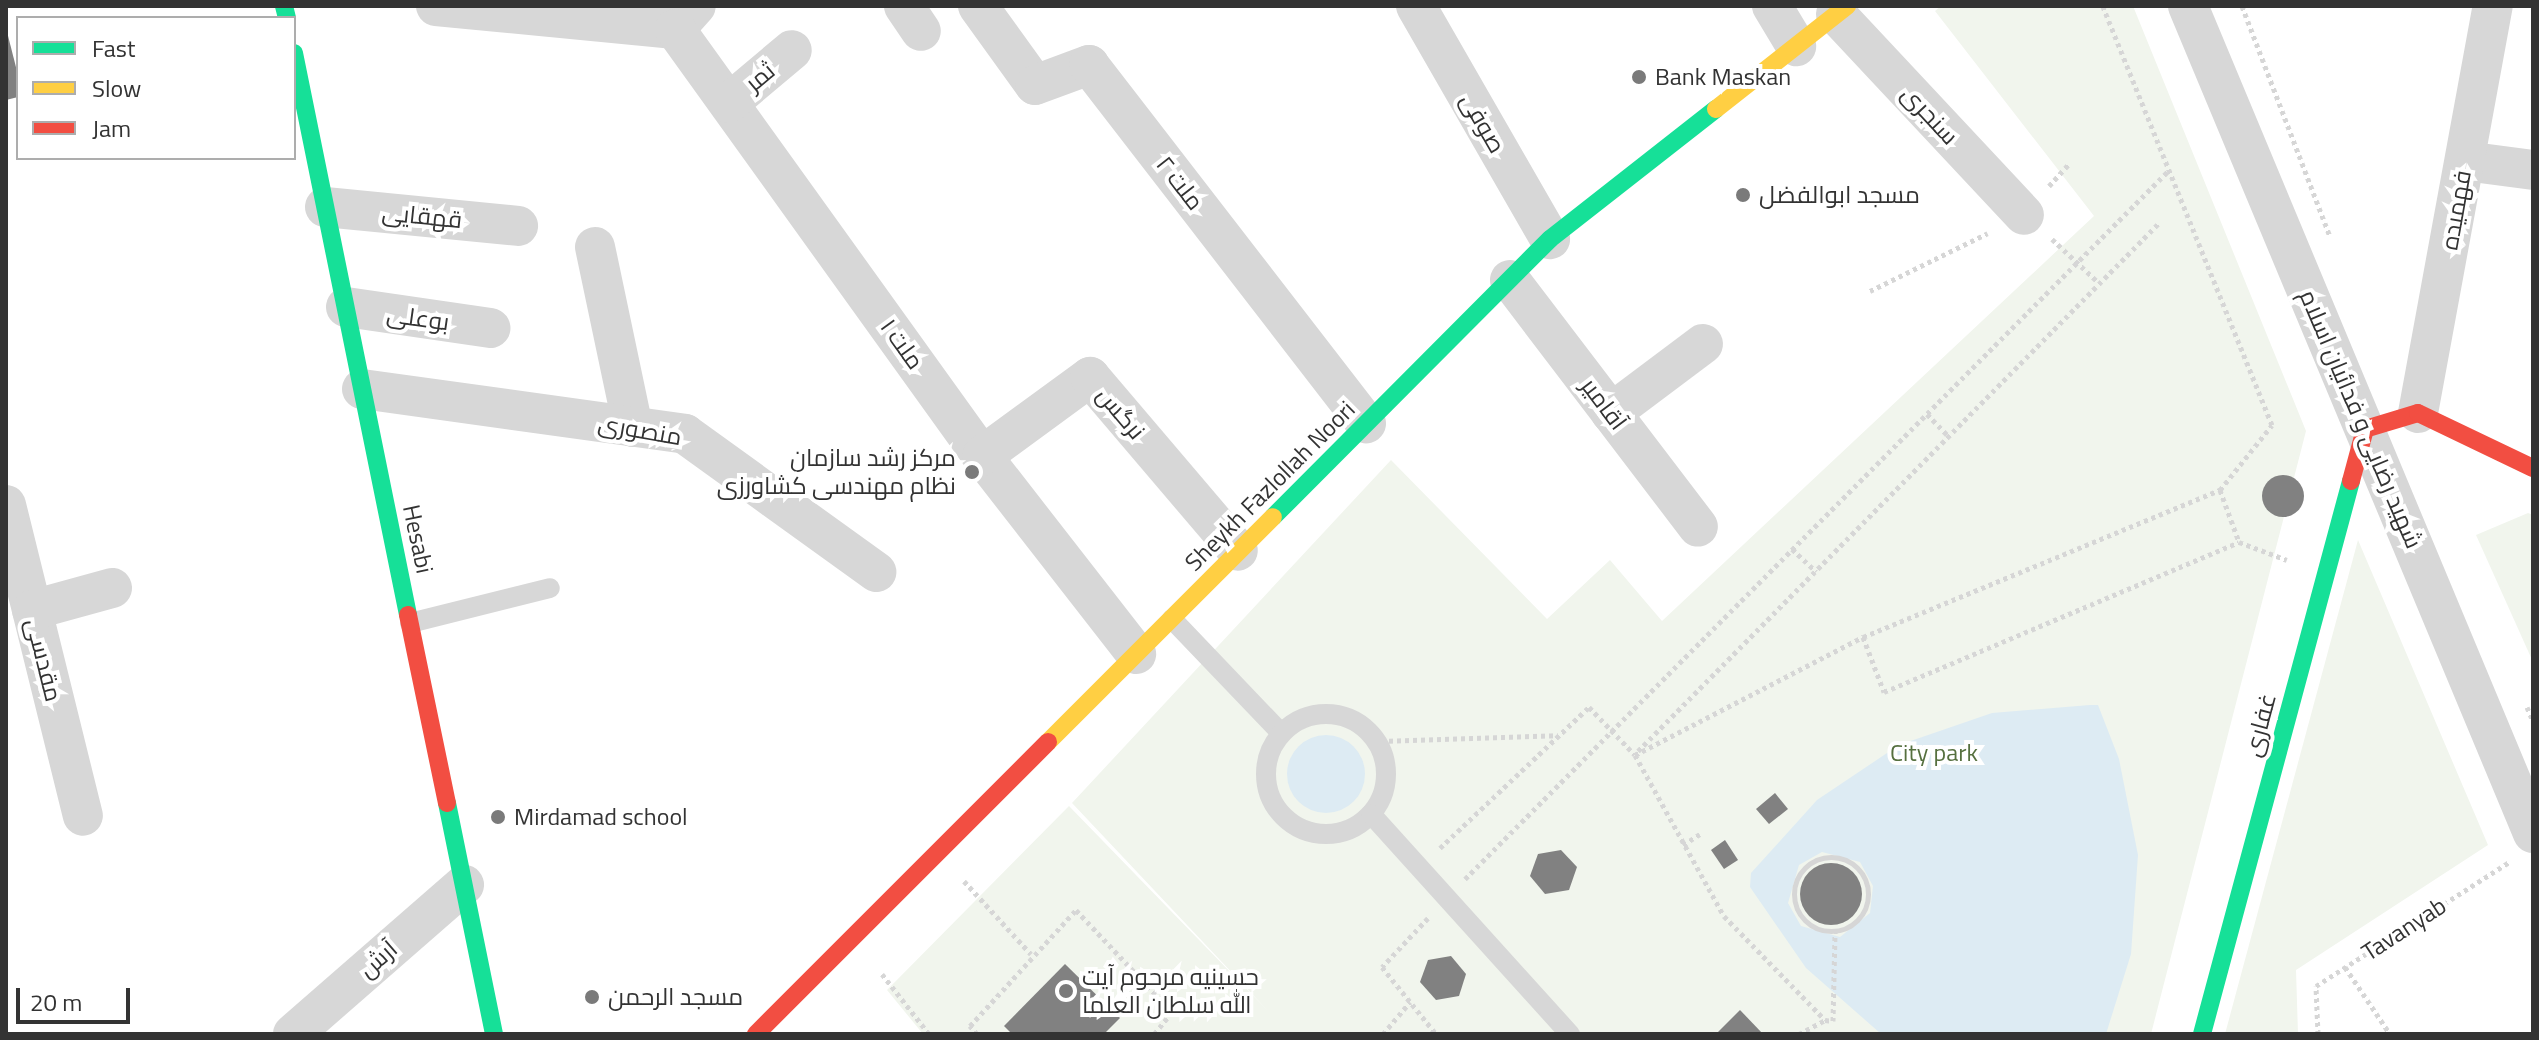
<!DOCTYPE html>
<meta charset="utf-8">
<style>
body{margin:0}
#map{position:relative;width:2539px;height:1040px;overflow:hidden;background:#fff;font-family:"Titillium Web",Cairo,sans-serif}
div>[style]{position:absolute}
.green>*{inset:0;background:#f1f5ed}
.water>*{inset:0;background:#ddebf3}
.round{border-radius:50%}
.building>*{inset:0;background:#818181}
.path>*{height:5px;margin-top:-2.5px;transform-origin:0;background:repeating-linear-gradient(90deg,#d6d6d6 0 4px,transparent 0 8px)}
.path>.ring{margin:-2.5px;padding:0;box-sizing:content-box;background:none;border:5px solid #d6d6d6;border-radius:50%}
.lane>*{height:20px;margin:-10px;padding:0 10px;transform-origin:10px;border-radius:10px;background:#d7d7d7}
.lane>.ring{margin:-10px;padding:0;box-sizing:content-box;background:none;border:20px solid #d7d7d7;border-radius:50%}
.street>*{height:40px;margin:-20px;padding:0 20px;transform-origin:20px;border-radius:20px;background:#d7d7d7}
.fast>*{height:18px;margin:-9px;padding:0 9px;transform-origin:9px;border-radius:9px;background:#16e098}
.slow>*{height:18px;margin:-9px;padding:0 9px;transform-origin:9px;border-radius:9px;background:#ffcf43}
.jam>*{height:18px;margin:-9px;padding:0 9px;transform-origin:9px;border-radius:9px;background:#f24e42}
.dots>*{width:22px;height:22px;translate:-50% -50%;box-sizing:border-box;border:4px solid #fff;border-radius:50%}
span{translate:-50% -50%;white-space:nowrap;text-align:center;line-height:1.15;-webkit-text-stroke:8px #fff;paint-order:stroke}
.street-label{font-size:24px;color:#333}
.poi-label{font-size:24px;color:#333}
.left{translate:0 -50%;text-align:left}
.right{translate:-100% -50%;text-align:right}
.park-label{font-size:24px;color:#56703f}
.frame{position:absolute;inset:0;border:8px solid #333;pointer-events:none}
.legend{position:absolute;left:16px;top:16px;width:280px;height:144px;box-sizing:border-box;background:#fff;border:2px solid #adadad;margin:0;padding:10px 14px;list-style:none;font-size:24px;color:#333}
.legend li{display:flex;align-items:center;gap:16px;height:40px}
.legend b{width:40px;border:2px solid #adadad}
.scale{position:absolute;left:16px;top:988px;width:114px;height:36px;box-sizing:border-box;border:4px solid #333;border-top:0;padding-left:10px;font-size:24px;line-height:28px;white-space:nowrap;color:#333;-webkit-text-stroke:6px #fff;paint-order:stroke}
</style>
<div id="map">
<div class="green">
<i style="clip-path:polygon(1941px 6px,2133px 6px,2306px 431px,2151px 1034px,923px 1034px,887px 990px,1069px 806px,1269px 1012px,1072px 803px,1391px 460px,1547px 619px,1610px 560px,1662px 621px,2094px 216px,1935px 11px)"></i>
<i style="clip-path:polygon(2528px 513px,2533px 515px,2533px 662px,2476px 535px)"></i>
<i style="clip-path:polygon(2358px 540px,2488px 845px,2296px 970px,2298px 1034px,2225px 1034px)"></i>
</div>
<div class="water">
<i style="clip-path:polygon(evenodd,2090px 705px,2098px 705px,2119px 759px,2138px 855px,2131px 954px,2106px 1034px,1880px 1033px,1806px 968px,1750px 887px,1751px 873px,1817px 800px,1899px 745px,1992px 713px,2090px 705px,1822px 852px,1860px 862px,1873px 886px,1870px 913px,1840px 937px,1801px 926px,1788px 903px,1799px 865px,1822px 852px)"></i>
<i class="round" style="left:1287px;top:735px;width:78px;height:78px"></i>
</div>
<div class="building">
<i style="clip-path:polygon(6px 28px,18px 75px,18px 97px,6px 100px)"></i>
<i class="round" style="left:2262px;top:475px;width:42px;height:42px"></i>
<i style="clip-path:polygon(1775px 793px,1788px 809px,1769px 824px,1756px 809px)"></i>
<i style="clip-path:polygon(1725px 840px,1738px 860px,1724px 869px,1711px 850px)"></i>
<i style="clip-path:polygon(1561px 850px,1577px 867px,1569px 890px,1545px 894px,1530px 876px,1538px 854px)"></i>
<i class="round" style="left:1800px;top:863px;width:62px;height:62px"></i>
<i style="clip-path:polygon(1451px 956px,1466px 974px,1459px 996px,1436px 1000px,1420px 982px,1428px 960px)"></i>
<i style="clip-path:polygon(1065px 964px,1120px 1018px,1104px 1034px,1012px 1034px,1004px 1026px)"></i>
<i style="clip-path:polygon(1740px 1010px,1763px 1034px,1716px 1034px)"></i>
</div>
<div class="path">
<i style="left:2242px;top:6px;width:246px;rotate:69.1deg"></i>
<i style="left:2049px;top:186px;width:30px;rotate:-48deg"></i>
<i style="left:2052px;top:239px;width:64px;rotate:43.1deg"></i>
<i style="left:1870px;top:291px;width:131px;rotate:-26.2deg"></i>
<i style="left:1927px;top:414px;width:30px;rotate:46deg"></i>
<i style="left:2220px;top:490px;width:55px;rotate:69.9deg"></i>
<i style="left:2239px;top:542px;width:51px;rotate:20.6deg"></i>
<i style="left:1792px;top:549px;width:33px;rotate:43deg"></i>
<i style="left:1863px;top:637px;width:59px;rotate:69.1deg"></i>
<i style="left:1884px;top:692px;width:385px;rotate:-22.9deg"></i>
<i style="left:2527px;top:707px;width:15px;rotate:67deg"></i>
<i style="left:1381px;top:741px;width:177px;rotate:-1.9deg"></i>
<i style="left:1638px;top:751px;width:742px;rotate:-45.38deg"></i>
<i style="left:1635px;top:755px;width:257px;rotate:-27.4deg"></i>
<i style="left:1863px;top:637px;width:386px;rotate:-22.4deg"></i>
<i style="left:2220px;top:490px;width:83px;rotate:-51.3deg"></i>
<i style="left:2272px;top:425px;width:452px;rotate:-112deg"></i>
<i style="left:1683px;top:845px;width:20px;rotate:-33deg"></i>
<i style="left:1440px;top:848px;width:205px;rotate:-43.4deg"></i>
<i style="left:1589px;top:707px;width:66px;rotate:46.2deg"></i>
<i style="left:1635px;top:755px;width:184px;rotate:61.1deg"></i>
<i style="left:1724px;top:916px;width:145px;rotate:45.8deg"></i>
<i style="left:1825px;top:1020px;width:8px;rotate:7deg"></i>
<i style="left:1833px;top:1021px;width:89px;rotate:-88.7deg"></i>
<i class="ring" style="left:1794px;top:857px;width:69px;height:69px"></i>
<i style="left:1465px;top:879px;width:999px;rotate:-45.2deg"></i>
<i style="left:964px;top:881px;width:99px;rotate:47.5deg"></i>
<i style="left:1428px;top:918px;width:67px;rotate:133.2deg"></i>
<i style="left:1382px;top:967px;width:86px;rotate:51.1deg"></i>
<i style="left:2345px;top:967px;width:81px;rotate:56.1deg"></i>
<i style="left:882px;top:974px;width:76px;rotate:51.9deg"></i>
<i style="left:977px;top:1034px;width:11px;rotate:-131deg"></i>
<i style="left:970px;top:1026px;width:157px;rotate:-47.6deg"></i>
<i style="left:1076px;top:910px;width:140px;rotate:46.7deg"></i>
<i style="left:1172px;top:1012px;width:28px;rotate:129deg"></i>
<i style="left:1383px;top:1034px;width:42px;rotate:-49.8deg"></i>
<i style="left:1799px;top:1034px;width:30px;rotate:-28deg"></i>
<i style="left:2318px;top:1034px;width:48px;rotate:-92.4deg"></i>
<i style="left:2316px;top:986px;width:229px;rotate:-32.7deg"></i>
</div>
<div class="lane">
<i style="left:1172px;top:619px;width:158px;rotate:46.3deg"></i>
<i style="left:410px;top:623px;width:144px;rotate:-14deg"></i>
<i class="ring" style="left:1266px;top:714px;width:100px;height:100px"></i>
<i style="left:1371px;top:814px;width:297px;rotate:47.9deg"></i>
</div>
<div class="street">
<i style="left:436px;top:6px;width:240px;rotate:5.5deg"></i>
<i style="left:675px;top:29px;width:31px;rotate:-48deg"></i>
<i style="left:904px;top:6px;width:30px;rotate:56deg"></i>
<i style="left:978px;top:6px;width:97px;rotate:54.2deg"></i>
<i style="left:1035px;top:85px;width:58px;rotate:-20.3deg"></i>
<i style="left:1089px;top:65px;width:453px;rotate:52.3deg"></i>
<i style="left:1416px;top:6px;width:269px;rotate:60.1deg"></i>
<i style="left:1772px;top:6px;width:47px;rotate:59deg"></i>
<i style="left:2188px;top:6px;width:896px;rotate:67.36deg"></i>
<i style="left:1836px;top:14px;width:275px;rotate:46.9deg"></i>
<i style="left:675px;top:29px;width:526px;rotate:54.29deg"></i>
<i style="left:982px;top:456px;width:251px;rotate:52.1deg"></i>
<i style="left:729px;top:103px;width:82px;rotate:-40.1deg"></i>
<i style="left:2465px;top:161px;width:69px;rotate:7.5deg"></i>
<i style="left:325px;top:207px;width:194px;rotate:5.6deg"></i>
<i style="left:595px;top:247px;width:184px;rotate:78.1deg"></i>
<i style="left:1510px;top:280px;width:310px;rotate:52.7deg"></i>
<i style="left:346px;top:307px;width:146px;rotate:8.3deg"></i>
<i style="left:362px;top:389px;width:326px;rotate:7.9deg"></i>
<i style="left:685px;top:434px;width:236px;rotate:35.8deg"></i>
<i style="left:1611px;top:413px;width:115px;rotate:-36.9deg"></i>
<i style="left:2418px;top:413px;width:414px;rotate:-79.6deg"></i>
<i style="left:982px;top:456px;width:134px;rotate:-36.2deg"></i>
<i style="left:1090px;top:377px;width:228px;rotate:49.6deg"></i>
<i style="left:6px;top:505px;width:320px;rotate:76.1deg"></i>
<i style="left:32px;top:610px;width:83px;rotate:-15.4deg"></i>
<i style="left:293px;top:1034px;width:227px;rotate:-41.1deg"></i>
</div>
<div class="fast">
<i style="left:284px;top:6px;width:12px;rotate:76deg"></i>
<i style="left:294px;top:53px;width:573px;rotate:78.53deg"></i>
<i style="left:1273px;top:517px;width:392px;rotate:-45.1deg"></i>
<i style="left:1550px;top:239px;width:211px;rotate:-38.1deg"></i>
<i style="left:447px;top:803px;width:236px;rotate:78.5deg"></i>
<i style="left:2202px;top:1034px;width:573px;rotate:-74.92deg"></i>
</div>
<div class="slow">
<i style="left:1716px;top:109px;width:167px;rotate:-38.2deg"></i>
<i style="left:1048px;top:742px;width:318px;rotate:-45deg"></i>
</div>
<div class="jam">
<i style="left:2351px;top:481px;width:54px;rotate:-74.9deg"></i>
<i style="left:2365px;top:429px;width:55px;rotate:-16.8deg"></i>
<i style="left:2418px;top:413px;width:127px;rotate:25.6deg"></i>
<i style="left:408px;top:615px;width:192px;rotate:78.3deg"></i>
<i style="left:756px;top:1034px;width:413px;rotate:-45deg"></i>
</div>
<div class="dots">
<i style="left:1639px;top:77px;background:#7a7a7a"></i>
<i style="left:1743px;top:195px;background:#7a7a7a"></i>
<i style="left:972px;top:472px;background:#7a7a7a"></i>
<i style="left:498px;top:817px;background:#7a7a7a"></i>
<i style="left:1066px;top:991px;background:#7a7a7a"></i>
<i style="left:592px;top:997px;background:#7a7a7a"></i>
</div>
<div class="street-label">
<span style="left:760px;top:77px;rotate:-40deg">ثمر</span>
<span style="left:1930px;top:115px;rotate:47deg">سنجری</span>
<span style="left:1483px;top:123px;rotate:60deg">صوفی</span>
<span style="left:1180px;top:183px;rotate:52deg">ملت ۲</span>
<span style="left:2456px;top:210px;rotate:-80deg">فهمیده</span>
<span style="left:422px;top:216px;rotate:6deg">قهقایی</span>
<span style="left:418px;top:318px;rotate:8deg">بوعلی</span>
<span style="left:902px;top:344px;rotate:54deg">ملت ۱</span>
<span style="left:1604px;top:404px;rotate:53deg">آقامیر</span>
<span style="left:1121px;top:413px;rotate:50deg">نرگس</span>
<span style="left:2361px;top:419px;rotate:67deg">شهید رضایی و فدائیان اسلام</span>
<span style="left:640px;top:430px;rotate:10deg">منصوری</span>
<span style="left:1270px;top:486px;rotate:-45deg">Sheykh Fazlollah Noori</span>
<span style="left:418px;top:539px;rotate:78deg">Hesabi</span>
<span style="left:44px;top:660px;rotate:76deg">مقدسی</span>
<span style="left:2260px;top:725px;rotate:-75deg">غفاری</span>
<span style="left:2404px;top:929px;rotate:-33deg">Tavanyab</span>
<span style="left:378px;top:959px;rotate:-41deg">آرش</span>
</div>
<div class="poi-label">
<span class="left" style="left:1655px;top:77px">Bank Maskan</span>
<span class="left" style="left:1759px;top:195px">مسجد ابوالفضل</span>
<span class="right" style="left:956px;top:472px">مرکز رشد سازمان<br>نظام مهندسی کشاورزی</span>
<span class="left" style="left:514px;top:817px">Mirdamad school</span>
<span class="left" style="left:1082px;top:991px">حسینیه مرحوم آیت<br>الله سلطان العلما</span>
<span class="left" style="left:608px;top:997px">مسجد الرحمن</span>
</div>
<div class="park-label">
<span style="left:1934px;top:753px">City park</span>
</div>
<div class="frame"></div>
<ul class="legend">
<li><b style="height:10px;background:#16e098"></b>Fast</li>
<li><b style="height:10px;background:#ffcf43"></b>Slow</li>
<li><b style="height:10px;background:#f24e42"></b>Jam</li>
</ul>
<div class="scale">20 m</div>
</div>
